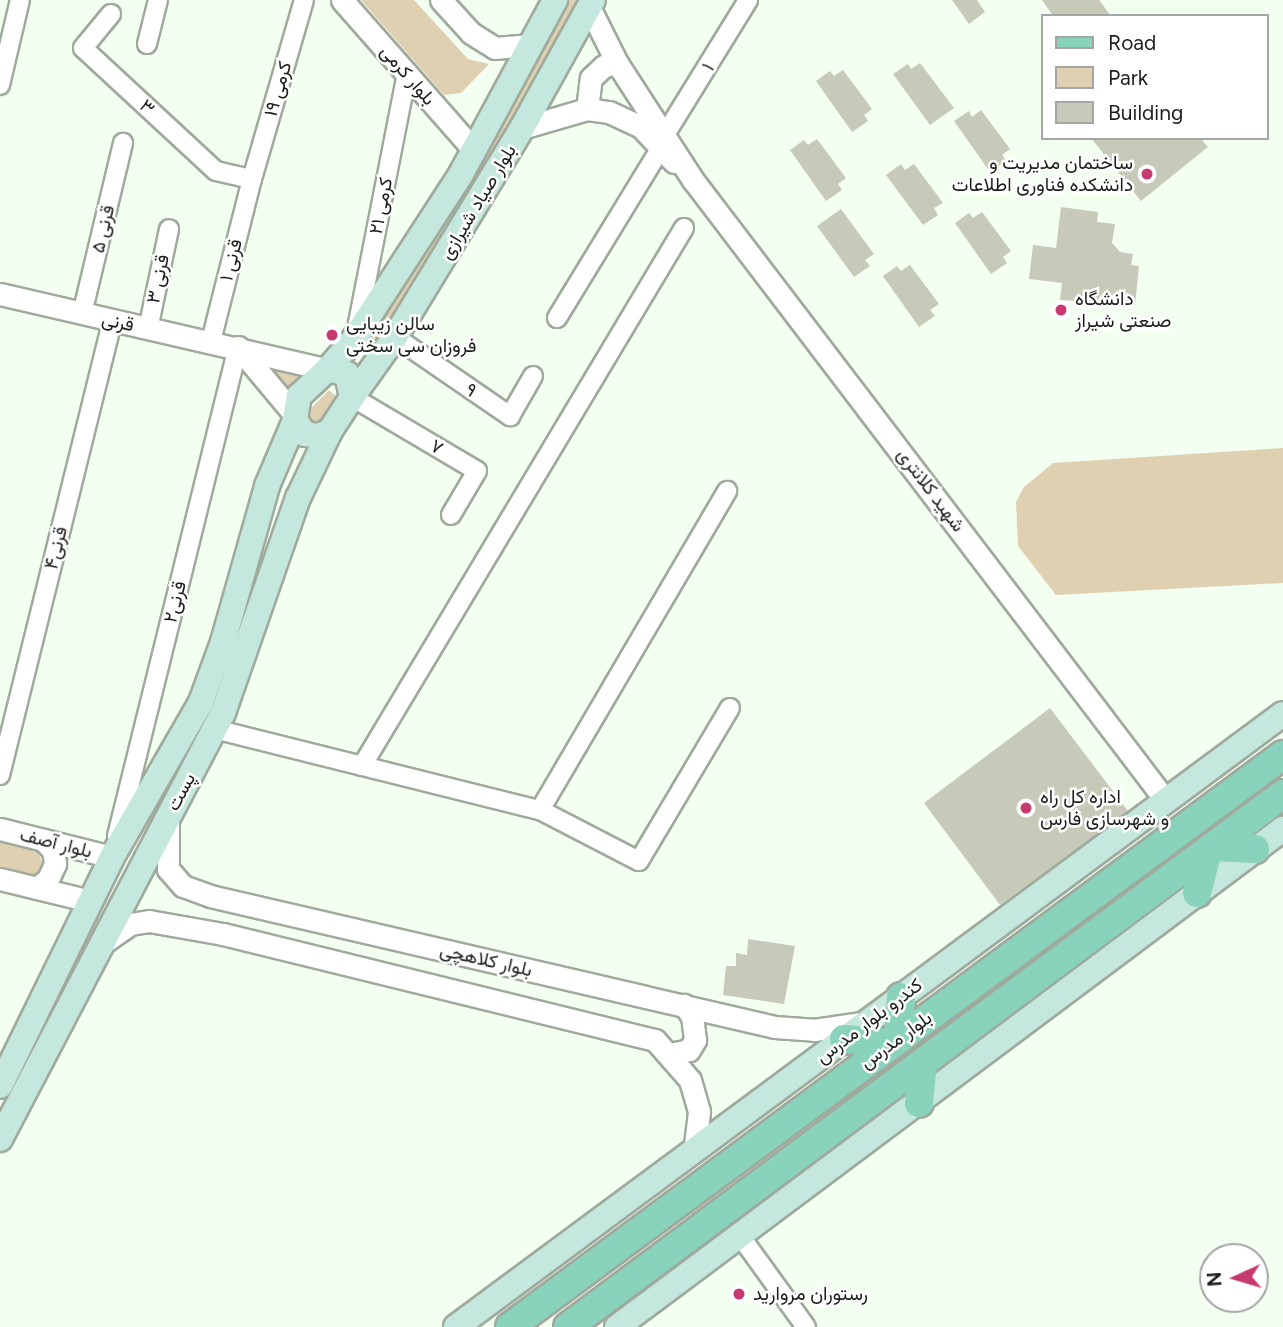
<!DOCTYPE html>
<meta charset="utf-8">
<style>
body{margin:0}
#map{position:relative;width:1283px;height:1327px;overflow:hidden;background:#f3fff1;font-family:Figtree,Vazirmatn,sans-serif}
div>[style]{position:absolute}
.green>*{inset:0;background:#dfd0b1}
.building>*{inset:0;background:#c7c9b9}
.roads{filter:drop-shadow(2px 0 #9faa9d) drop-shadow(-2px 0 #9faa9d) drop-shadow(0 2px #9faa9d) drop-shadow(0 -2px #9faa9d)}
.minor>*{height:18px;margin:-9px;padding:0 9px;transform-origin:9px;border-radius:9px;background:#fff}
.tertiary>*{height:21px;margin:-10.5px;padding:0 10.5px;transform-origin:10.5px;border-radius:10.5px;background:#fff}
.secondary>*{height:24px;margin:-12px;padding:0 12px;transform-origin:12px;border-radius:12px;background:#c4e8dd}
.primary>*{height:28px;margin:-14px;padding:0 14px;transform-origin:14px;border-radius:14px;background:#89d2bb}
.dots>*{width:19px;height:19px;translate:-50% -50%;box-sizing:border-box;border:4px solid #fff;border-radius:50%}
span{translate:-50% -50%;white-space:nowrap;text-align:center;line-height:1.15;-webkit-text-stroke:5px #fff;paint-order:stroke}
.street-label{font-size:19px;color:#1c201b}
.poi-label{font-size:19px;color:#1c201b}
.right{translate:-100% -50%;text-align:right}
.left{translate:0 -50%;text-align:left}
.legend{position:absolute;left:1041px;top:14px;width:228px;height:126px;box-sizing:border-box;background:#fff;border:2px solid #a4a6a4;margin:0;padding:9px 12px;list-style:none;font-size:21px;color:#1c201b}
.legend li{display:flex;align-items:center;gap:14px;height:35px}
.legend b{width:35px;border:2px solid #a4a6a4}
.north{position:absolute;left:1199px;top:1243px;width:70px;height:70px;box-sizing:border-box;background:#fff;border:2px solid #a4a6a4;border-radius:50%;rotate:266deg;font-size:19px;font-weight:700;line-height:28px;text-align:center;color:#1c201b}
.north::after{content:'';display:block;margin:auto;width:24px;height:32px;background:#c63a6e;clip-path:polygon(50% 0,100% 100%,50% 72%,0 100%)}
</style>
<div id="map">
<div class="green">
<i style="clip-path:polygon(361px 0,414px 0,468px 59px,489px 64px,461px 93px,444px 95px)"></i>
<i style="clip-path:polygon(564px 0,577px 0,433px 262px,374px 356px,367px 352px,370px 338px,464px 184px)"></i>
<i style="clip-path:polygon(252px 354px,306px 375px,289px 395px)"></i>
<i style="clip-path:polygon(329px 390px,337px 397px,337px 412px,309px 431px,307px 412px)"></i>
<i style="clip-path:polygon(1283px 448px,1283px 583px,1056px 595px,1018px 546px,1016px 502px,1024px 487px,1053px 463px)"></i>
<i style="clip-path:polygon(0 838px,35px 847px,43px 863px,37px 878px,0 873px)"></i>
</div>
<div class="building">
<i style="clip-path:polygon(952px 0,977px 0,985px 12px,969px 24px)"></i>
<i style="clip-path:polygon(1042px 0,1099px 0,1111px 16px,1053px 16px)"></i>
<i style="clip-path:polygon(920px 63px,954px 108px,930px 125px,893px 74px,908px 64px,911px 69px)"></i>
<i style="clip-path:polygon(843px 70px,872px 109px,864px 115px,868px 121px,852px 132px,816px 81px,830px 71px,834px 76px)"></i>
<i style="clip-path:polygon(981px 110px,1010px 149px,1002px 155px,1006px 161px,990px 172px,954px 121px,969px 111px,972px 117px)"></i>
<i style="clip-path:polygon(1091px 138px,1200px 138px,1208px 147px,1141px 201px)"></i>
<i style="clip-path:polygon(817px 139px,846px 178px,838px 184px,842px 190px,826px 201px,790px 150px,804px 140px,808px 145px)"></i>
<i style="clip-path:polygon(901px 164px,905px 170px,914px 164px,943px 203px,934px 208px,938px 215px,923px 225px,886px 175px)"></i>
<i style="clip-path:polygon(1061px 207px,1098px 212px,1097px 222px,1115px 224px,1112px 243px,1120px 252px,1133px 254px,1131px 265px,1139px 266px,1135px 305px,1060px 300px,1062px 283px,1029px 279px,1033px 245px,1056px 248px)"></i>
<i style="clip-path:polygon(841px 209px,874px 254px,865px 260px,870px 266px,854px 277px,817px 226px)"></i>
<i style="clip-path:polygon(982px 212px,1011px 251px,1003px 257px,1007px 263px,991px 274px,955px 223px,969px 213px,973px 218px)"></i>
<i style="clip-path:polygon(910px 265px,939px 304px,930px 310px,935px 316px,919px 327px,883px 276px,897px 266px,901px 271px)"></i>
<i style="clip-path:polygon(1050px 708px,1128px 811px,1000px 905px,924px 803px)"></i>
<i style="clip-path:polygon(748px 939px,795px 946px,784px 1004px,723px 995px,726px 966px,736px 966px,736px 953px,747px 955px)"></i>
</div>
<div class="roads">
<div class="minor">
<i style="left:111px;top:14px;width:44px;rotate:129.5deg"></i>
<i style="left:83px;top:48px;width:181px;rotate:42.8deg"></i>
<i style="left:216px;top:171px;width:37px;rotate:13deg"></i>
<i style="left:147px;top:44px;width:45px;rotate:-76deg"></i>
<i style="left:0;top:85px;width:87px;rotate:-76.8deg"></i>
<i style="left:666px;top:133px;width:156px;rotate:-58.3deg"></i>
<i style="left:82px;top:314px;width:176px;rotate:-76.5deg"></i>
<i style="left:557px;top:318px;width:198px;rotate:-58.6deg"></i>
<i style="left:357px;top:328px;width:259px;rotate:-78.9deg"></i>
<i style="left:148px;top:329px;width:102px;rotate:-78.1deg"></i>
<i style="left:395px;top:337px;width:140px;rotate:34.5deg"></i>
<i style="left:510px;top:416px;width:46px;rotate:-60.1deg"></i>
<i style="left:211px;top:341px;width:167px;rotate:-75.8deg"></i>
<i style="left:252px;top:179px;width:186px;rotate:-73.8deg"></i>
<i style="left:352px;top:397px;width:145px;rotate:30.6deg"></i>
<i style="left:477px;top:471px;width:51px;rotate:120.6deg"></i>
<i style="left:214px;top:729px;width:336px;rotate:14deg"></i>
<i style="left:540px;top:810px;width:111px;rotate:27.3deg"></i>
<i style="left:639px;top:861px;width:178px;rotate:-59.3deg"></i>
<i style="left:362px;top:766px;width:627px;rotate:-59.1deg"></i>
<i style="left:0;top:775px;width:467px;rotate:-76.1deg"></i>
<i style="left:540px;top:810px;width:370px;rotate:-59.6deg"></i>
<i style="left:117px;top:836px;width:504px;rotate:-76.1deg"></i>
<i style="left:741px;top:1237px;width:111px;rotate:54.2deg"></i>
</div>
<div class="tertiary">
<i style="left:342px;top:0;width:200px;rotate:48.7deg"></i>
<i style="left:441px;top:0;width:45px;rotate:47.7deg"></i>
<i style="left:471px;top:33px;width:28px;rotate:32deg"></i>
<i style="left:495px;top:48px;width:36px;rotate:-5deg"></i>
<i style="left:589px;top:7px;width:63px;rotate:63.4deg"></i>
<i style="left:617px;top:63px;width:140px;rotate:57deg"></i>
<i style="left:693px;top:180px;width:781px;rotate:52.7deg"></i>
<i style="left:587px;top:109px;width:31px;rotate:-83deg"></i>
<i style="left:591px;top:78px;width:18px;rotate:-43deg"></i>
<i style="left:604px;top:66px;width:13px;rotate:-13deg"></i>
<i style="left:522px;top:128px;width:68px;rotate:-16.3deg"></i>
<i style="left:587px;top:109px;width:22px;rotate:8deg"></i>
<i style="left:609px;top:112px;width:35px;rotate:25deg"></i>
<i style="left:641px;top:127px;width:48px;rotate:46.7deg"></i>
<i style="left:0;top:294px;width:333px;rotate:13deg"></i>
<i style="left:238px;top:347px;width:87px;rotate:50.1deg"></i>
<i style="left:168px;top:823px;width:46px;rotate:90deg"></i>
<i style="left:168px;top:869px;width:23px;rotate:49deg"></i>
<i style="left:183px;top:886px;width:29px;rotate:20deg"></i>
<i style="left:210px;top:896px;width:580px;rotate:13.05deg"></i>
<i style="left:775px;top:1027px;width:39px;rotate:4deg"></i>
<i style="left:814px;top:1030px;width:55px;rotate:-8.4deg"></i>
<i style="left:0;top:829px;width:115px;rotate:14deg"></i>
<i style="left:0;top:879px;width:93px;rotate:13.7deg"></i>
<i style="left:37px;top:888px;width:14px;rotate:-39deg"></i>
<i style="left:48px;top:879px;width:17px;rotate:-65deg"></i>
<i style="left:55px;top:864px;width:14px;rotate:-98deg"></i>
<i style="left:53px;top:850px;width:14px;rotate:-135deg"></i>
<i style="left:103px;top:943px;width:33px;rotate:-35deg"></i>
<i style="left:130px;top:924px;width:19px;rotate:-9deg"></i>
<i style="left:149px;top:921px;width:75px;rotate:10deg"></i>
<i style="left:223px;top:934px;width:445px;rotate:13.8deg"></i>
<i style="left:655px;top:1040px;width:53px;rotate:48.8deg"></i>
<i style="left:690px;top:1080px;width:33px;rotate:74deg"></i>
<i style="left:699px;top:1112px;width:39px;rotate:97deg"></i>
<i style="left:669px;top:1054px;width:20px;rotate:-11deg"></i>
<i style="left:689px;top:1050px;width:12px;rotate:-59deg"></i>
<i style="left:695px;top:1040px;width:24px;rotate:-97deg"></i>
<i style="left:692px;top:1016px;width:14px;rotate:-126deg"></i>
</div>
<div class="secondary">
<i style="left:328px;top:369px;width:40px;rotate:-49deg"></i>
<i style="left:354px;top:339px;width:197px;rotate:-57deg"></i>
<i style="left:461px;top:174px;width:198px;rotate:-61.6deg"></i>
<i style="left:328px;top:369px;width:20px;rotate:15deg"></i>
<i style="left:347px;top:374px;width:24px;rotate:78deg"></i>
<i style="left:352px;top:397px;width:40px;rotate:122.9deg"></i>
<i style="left:330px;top:431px;width:13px;rotate:157deg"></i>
<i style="left:318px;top:436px;width:13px;rotate:-171deg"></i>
<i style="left:305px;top:434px;width:17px;rotate:-126deg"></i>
<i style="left:295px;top:420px;width:24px;rotate:-81deg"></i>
<i style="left:299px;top:396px;width:40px;rotate:-43deg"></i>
<i style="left:352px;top:397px;width:74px;rotate:-54.4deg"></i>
<i style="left:395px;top:337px;width:245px;rotate:-58.7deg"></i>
<i style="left:522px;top:128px;width:146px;rotate:-61deg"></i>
<i style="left:0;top:1086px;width:255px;rotate:-63.9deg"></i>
<i style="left:112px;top:857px;width:179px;rotate:-60.1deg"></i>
<i style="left:201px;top:702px;width:64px;rotate:-69.9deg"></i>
<i style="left:223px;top:642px;width:162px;rotate:-74.2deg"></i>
<i style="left:267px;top:486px;width:72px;rotate:-67deg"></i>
<i style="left:0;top:1139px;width:481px;rotate:-62.4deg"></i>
<i style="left:223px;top:713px;width:228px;rotate:-70.8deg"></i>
<i style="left:298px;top:498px;width:74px;rotate:-64.5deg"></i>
<i style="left:456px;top:1327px;width:1029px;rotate:-36.55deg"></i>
<i style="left:617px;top:1327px;width:832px;rotate:-36.79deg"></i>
</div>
<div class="primary">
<i style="left:1212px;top:847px;width:43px;rotate:2.7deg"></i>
<i style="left:1197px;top:893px;width:44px;rotate:-75.7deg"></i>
<i style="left:844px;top:1039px;width:48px;rotate:4.8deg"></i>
<i style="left:898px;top:1039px;width:42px;rotate:-85.9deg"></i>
<i style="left:919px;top:1103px;width:41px;rotate:-84.4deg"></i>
<i style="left:510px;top:1327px;width:962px;rotate:-36.5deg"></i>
<i style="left:568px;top:1327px;width:892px;rotate:-36.7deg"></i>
</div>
</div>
<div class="dots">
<i style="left:1147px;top:174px;background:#c63a6e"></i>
<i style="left:1061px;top:310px;background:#c63a6e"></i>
<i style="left:332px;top:335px;background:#c63a6e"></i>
<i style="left:1026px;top:808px;background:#c63a6e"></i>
<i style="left:739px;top:1294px;background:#c63a6e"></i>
</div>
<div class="street-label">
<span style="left:708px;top:67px;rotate:-58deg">۱</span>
<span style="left:408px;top:75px;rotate:49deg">بلوار کرمی</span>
<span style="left:278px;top:89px;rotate:-74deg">کرمی ۱۹</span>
<span style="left:147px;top:107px;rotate:43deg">۳</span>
<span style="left:478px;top:202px;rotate:-59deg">بلوار صیاد شیرازی</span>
<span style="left:381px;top:206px;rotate:-79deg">کرمی ۲۱</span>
<span style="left:103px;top:229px;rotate:-77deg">قرنی ۵</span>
<span style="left:231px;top:260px;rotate:-76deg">قرنی ۱</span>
<span style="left:158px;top:279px;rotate:-78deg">قرنی ۳</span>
<span style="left:118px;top:322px;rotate:12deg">قرنی</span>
<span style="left:471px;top:390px;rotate:34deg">۹</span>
<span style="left:437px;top:447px;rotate:30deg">۷</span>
<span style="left:931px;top:490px;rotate:53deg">شهید کلانتری</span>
<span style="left:56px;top:548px;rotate:-76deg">قرنی۴</span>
<span style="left:175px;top:602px;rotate:-76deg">قرنی۲</span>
<span style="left:181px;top:792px;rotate:-62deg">پست</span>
<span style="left:56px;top:843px;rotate:14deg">بلوار آصف</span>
<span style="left:486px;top:960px;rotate:13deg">بلوار کلاهچی</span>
<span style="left:869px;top:1021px;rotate:-37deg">کندرو بلوار مدرس</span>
<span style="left:896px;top:1040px;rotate:-36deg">بلوار مدرس</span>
</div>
<div class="poi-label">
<span class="right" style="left:1133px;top:174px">ساختمان مدیریت و<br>دانشکده فناوری اطلاعات</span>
<span class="left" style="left:1075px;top:310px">دانشگاه<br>صنعتی شیراز</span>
<span class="left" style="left:346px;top:335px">سالن زیبایی<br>فروزان سی سختی</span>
<span class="left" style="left:1040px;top:808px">اداره کل راه<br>و شهرسازی فارس</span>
<span class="left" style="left:753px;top:1294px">رستوران مروارید</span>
</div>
<ul class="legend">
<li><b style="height:9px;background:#89d2bb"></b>Road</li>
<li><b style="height:19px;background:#dfd0b1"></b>Park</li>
<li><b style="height:19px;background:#c7c9b9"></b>Building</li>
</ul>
<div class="north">N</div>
</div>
